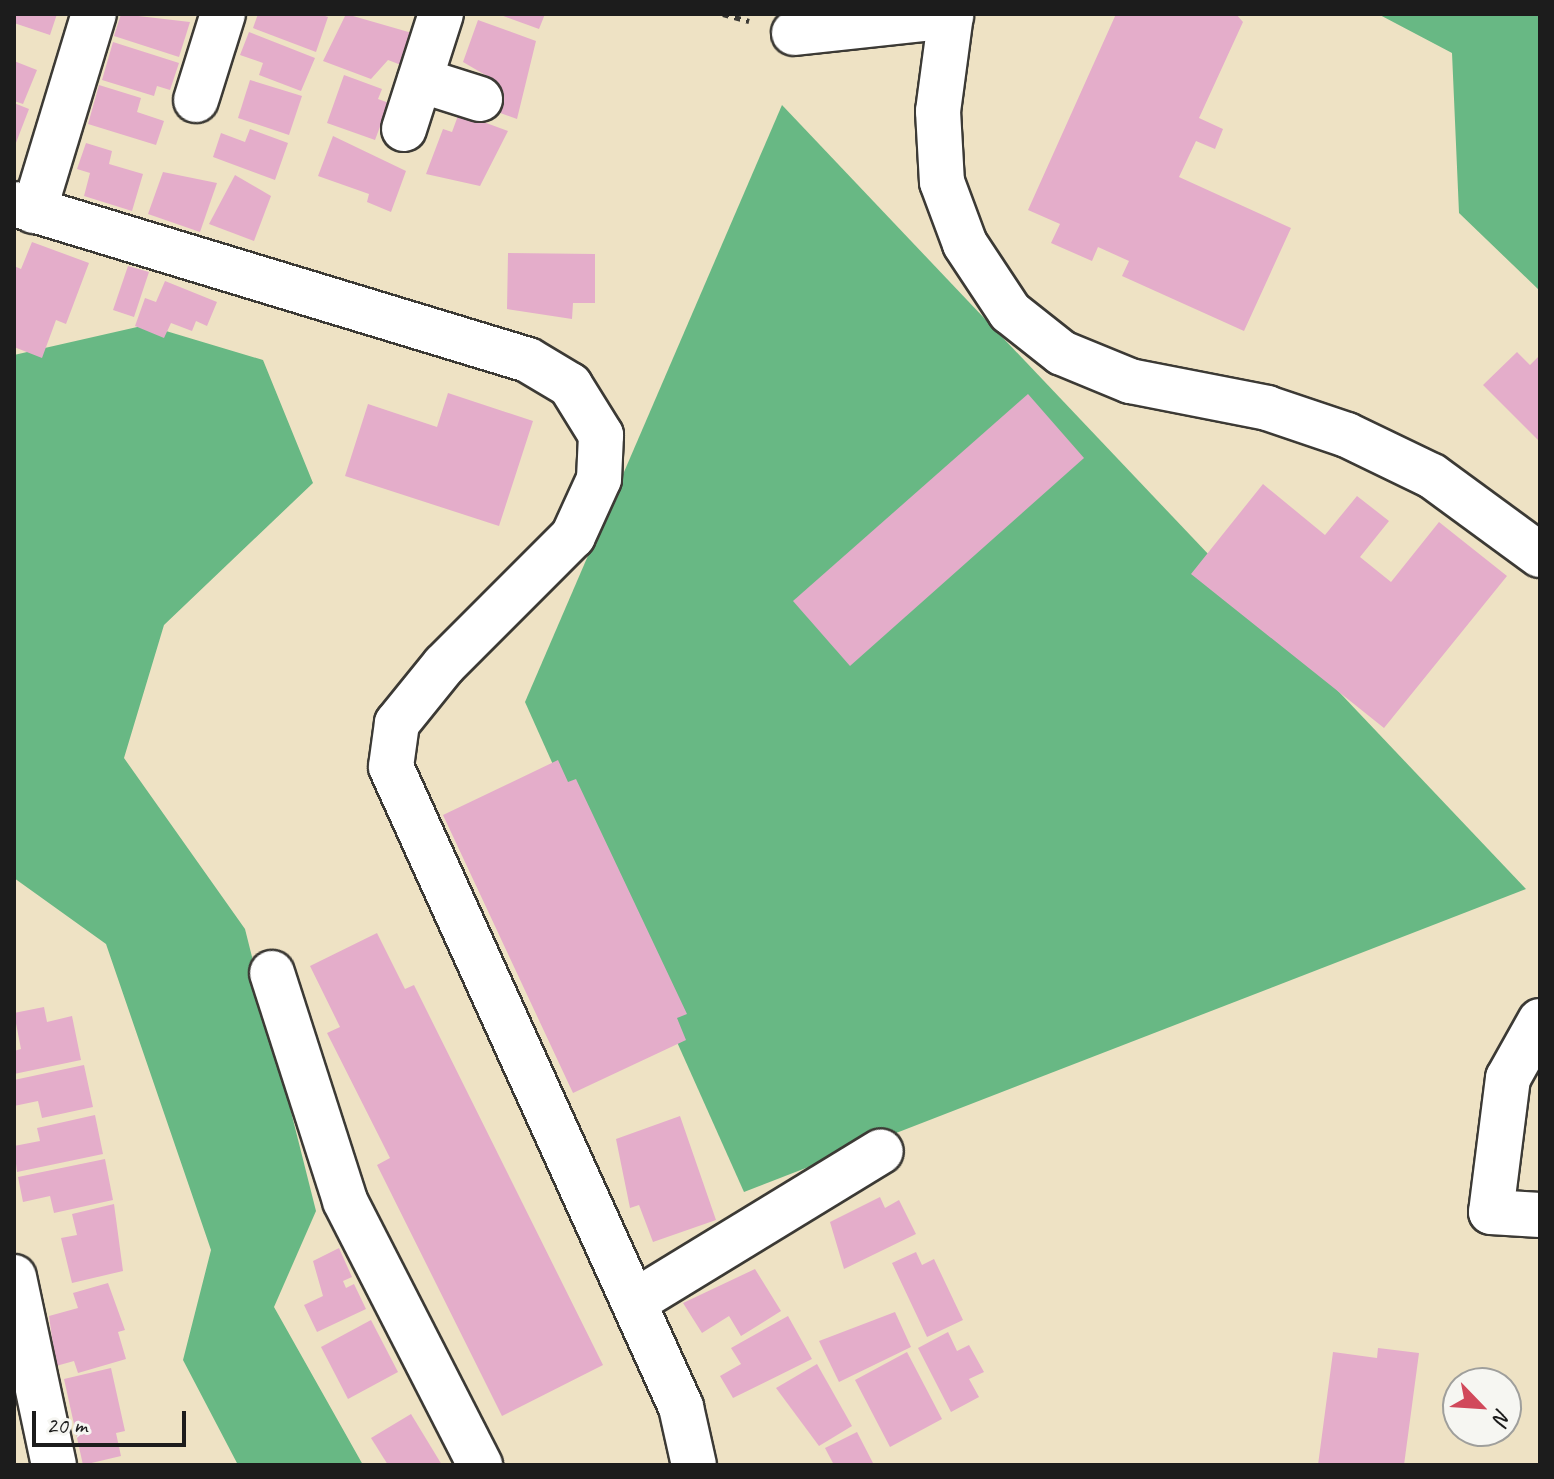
<!DOCTYPE html>
<style>
body{margin:0}
#map{position:relative;width:1554px;height:1479px;overflow:hidden;background:#eee2c4;font-family:Caveat,sans-serif}
div>[style]{position:absolute}
.forest>*{inset:0;background:#68b884}
.building>*{inset:0;background:#e4adca}
.path>*{height:5px;margin-top:-2.5px;transform-origin:0;background:repeating-linear-gradient(90deg,#3c3a35 0 6px,transparent 0 12px)}
.roads{filter:drop-shadow(2px 0 #3c3a35) drop-shadow(-2px 0 #3c3a35) drop-shadow(0 2px #3c3a35) drop-shadow(0 -2px #3c3a35)}
.minor>*{height:44px;margin:-22px;padding:0 22px;transform-origin:22px;border-radius:22px;background:#fff}
span{translate:-50% -50%;white-space:nowrap;text-align:center;line-height:1.15;-webkit-text-stroke:6px #f6f6f2;paint-order:stroke}
.frame{position:absolute;inset:0;border:16px solid #1c1c1c;pointer-events:none}
.north{position:absolute;left:1442px;top:1367px;width:80px;height:80px;box-sizing:border-box;background:#f6f6f2;border:2px solid #9f9f9c;border-radius:50%;rotate:115deg;font-size:22px;font-weight:700;line-height:32px;text-align:center;color:#1c1c1c}
.north::after{content:'';display:block;margin:auto;width:28px;height:36px;background:#d1495b;clip-path:polygon(50% 0,100% 100%,50% 72%,0 100%)}
.scale{position:absolute;left:32px;top:1411px;width:154px;height:36px;box-sizing:border-box;border:4px solid #1c1c1c;border-top:0;padding-left:10px;font-size:24px;line-height:28px;white-space:nowrap;color:#1c1c1c;-webkit-text-stroke:6px #f6f6f2;paint-order:stroke}
</style>
<div id="map">
<div class="forest">
<i style="clip-path:polygon(1378px 14px,1540px 14px,1540px 291px,1459px 213px,1452px 53px)"></i>
<i style="clip-path:polygon(782px 105px,1526px 889px,744px 1192px,525px 702px)"></i>
<i style="clip-path:polygon(146px 325px,263px 360px,313px 483px,164px 625px,124px 758px,245px 929px,316px 1211px,274px 1307px,363px 1465px,238px 1465px,183px 1360px,211px 1250px,106px 944px,14px 878px,14px 355px)"></i>
</div>
<div class="building">
<i style="clip-path:polygon(14px 14px,57px 14px,50px 35px,14px 23px)"></i>
<i style="clip-path:polygon(121px 14px,190px 22px,179px 57px,114px 36px)"></i>
<i style="clip-path:polygon(258px 14px,319px 14px,328px 17px,316px 52px,253px 28px)"></i>
<i style="clip-path:polygon(346px 14px,412px 33px,401px 65px,388px 60px,371px 79px,323px 61px)"></i>
<i style="clip-path:polygon(498px 14px,545px 14px,539px 29px)"></i>
<i style="clip-path:polygon(1116px 14px,1236px 14px,1243px 22px,1199px 118px,1223px 129px,1215px 149px,1196px 141px,1179px 177px,1291px 228px,1244px 331px,1122px 276px,1129px 261px,1098px 247px,1092px 261px,1051px 243px,1060px 224px,1028px 210px)"></i>
<i style="clip-path:polygon(478px 20px,536px 41px,517px 119px,489px 109px,499px 83px,463px 62px)"></i>
<i style="clip-path:polygon(249px 32px,315px 58px,301px 91px,259px 75px,263px 63px,240px 55px)"></i>
<i style="clip-path:polygon(113px 42px,179px 63px,170px 90px,157px 86px,154px 96px,102px 80px)"></i>
<i style="clip-path:polygon(14px 61px,37px 70px,23px 104px,14px 101px)"></i>
<i style="clip-path:polygon(344px 75px,382px 89px,378px 99px,389px 103px,375px 140px,327px 123px)"></i>
<i style="clip-path:polygon(250px 80px,302px 96px,289px 135px,238px 118px)"></i>
<i style="clip-path:polygon(99px 85px,141px 98px,137px 112px,164px 121px,156px 145px,88px 124px)"></i>
<i style="clip-path:polygon(14px 103px,29px 109px,14px 148px)"></i>
<i style="clip-path:polygon(459px 113px,508px 131px,480px 186px,426px 174px,443px 129px,452px 132px)"></i>
<i style="clip-path:polygon(250px 129px,288px 143px,275px 180px,213px 157px,221px 133px,245px 142px)"></i>
<i style="clip-path:polygon(333px 136px,406px 171px,391px 212px,367px 202px,369px 194px,318px 176px)"></i>
<i style="clip-path:polygon(86px 143px,112px 151px,109px 164px,143px 174px,132px 211px,84px 196px,90px 173px,77px 169px)"></i>
<i style="clip-path:polygon(163px 172px,217px 183px,200px 232px,148px 214px)"></i>
<i style="clip-path:polygon(235px 175px,271px 196px,254px 241px,209px 224px)"></i>
<i style="clip-path:polygon(32px 242px,89px 263px,66px 324px,56px 320px,42px 358px,14px 347px,14px 266px,21px 269px)"></i>
<i style="clip-path:polygon(508px 253px,595px 254px,595px 303px,573px 303px,572px 319px,507px 309px)"></i>
<i style="clip-path:polygon(128px 266px,149px 272px,134px 317px,113px 310px)"></i>
<i style="clip-path:polygon(165px 281px,217px 302px,207px 326px,196px 321px,192px 331px,171px 323px,164px 338px,135px 326px,145px 298px,156px 302px)"></i>
<i style="clip-path:polygon(1517px 352px,1530px 365px,1540px 355px,1540px 442px,1483px 385px)"></i>
<i style="clip-path:polygon(448px 393px,533px 421px,499px 526px,345px 476px,368px 404px,437px 427px)"></i>
<i style="clip-path:polygon(1028px 394px,1084px 458px,850px 666px,793px 601px)"></i>
<i style="clip-path:polygon(1263px 484px,1325px 535px,1357px 496px,1389px 521px,1360px 557px,1391px 582px,1439px 522px,1507px 576px,1384px 728px,1191px 574px)"></i>
<i style="clip-path:polygon(558px 760px,568px 782px,576px 779px,687px 1014px,677px 1018px,686px 1040px,573px 1093px,443px 815px)"></i>
<i style="clip-path:polygon(377px 933px,405px 989px,414px 985px,603px 1365px,502px 1416px,377px 1165px,390px 1158px,327px 1033px,340px 1027px,310px 966px)"></i>
<i style="clip-path:polygon(44px 1007px,47px 1022px,72px 1016px,81px 1060px,14px 1074px,14px 1051px,21px 1049px,14px 1013px)"></i>
<i style="clip-path:polygon(84px 1065px,93px 1107px,42px 1118px,38px 1101px,14px 1106px,14px 1080px)"></i>
<i style="clip-path:polygon(95px 1115px,103px 1154px,17px 1172px,14px 1146px,40px 1141px,37px 1128px)"></i>
<i style="clip-path:polygon(680px 1116px,716px 1220px,653px 1242px,639px 1205px,630px 1208px,616px 1139px)"></i>
<i style="clip-path:polygon(105px 1159px,113px 1200px,54px 1213px,50px 1196px,23px 1202px,18px 1177px)"></i>
<i style="clip-path:polygon(880px 1197px,885px 1208px,899px 1200px,916px 1234px,844px 1269px,830px 1222px)"></i>
<i style="clip-path:polygon(114px 1204px,123px 1271px,72px 1283px,61px 1238px,77px 1235px,72px 1214px)"></i>
<i style="clip-path:polygon(339px 1248px,352px 1277px,343px 1281px,346px 1288px,354px 1284px,366px 1309px,317px 1332px,304px 1305px,323px 1296px,313px 1261px)"></i>
<i style="clip-path:polygon(916px 1252px,922px 1265px,934px 1259px,963px 1320px,927px 1337px,892px 1263px)"></i>
<i style="clip-path:polygon(755px 1269px,781px 1311px,741px 1336px,729px 1316px,702px 1333px,683px 1303px)"></i>
<i style="clip-path:polygon(108px 1283px,125px 1330px,118px 1332px,126px 1359px,78px 1373px,74px 1361px,56px 1366px,49px 1316px,78px 1308px,73px 1293px)"></i>
<i style="clip-path:polygon(895px 1312px,911px 1347px,839px 1382px,819px 1341px)"></i>
<i style="clip-path:polygon(788px 1316px,812px 1359px,733px 1398px,720px 1376px,741px 1364px,731px 1348px)"></i>
<i style="clip-path:polygon(371px 1320px,398px 1372px,348px 1399px,321px 1347px)"></i>
<i style="clip-path:polygon(948px 1332px,957px 1351px,969px 1345px,984px 1372px,969px 1379px,979px 1397px,951px 1412px,918px 1348px)"></i>
<i style="clip-path:polygon(1378px 1348px,1419px 1353px,1404px 1465px,1318px 1465px,1333px 1352px,1377px 1358px)"></i>
<i style="clip-path:polygon(907px 1352px,942px 1419px,890px 1447px,855px 1380px)"></i>
<i style="clip-path:polygon(817px 1364px,852px 1426px,819px 1446px,776px 1388px)"></i>
<i style="clip-path:polygon(111px 1368px,125px 1431px,116px 1433px,121px 1456px,83px 1465px,64px 1379px)"></i>
<i style="clip-path:polygon(411px 1414px,442px 1465px,388px 1465px,371px 1438px)"></i>
<i style="clip-path:polygon(857px 1432px,874px 1465px,834px 1465px,825px 1448px)"></i>
</div>
<div class="path">
<i style="left:723px;top:14px;width:27px;rotate:15deg"></i>
</div>
<div class="roads">
<div class="minor">
<i style="left:951px;top:14px;width:98px;rotate:97.6deg"></i>
<i style="left:938px;top:111px;width:71px;rotate:86.8deg"></i>
<i style="left:942px;top:182px;width:66px;rotate:69.6deg"></i>
<i style="left:965px;top:244px;width:82px;rotate:56.5deg"></i>
<i style="left:1010px;top:312px;width:66px;rotate:38.3deg"></i>
<i style="left:1062px;top:353px;width:74px;rotate:22.4deg"></i>
<i style="left:1130px;top:381px;width:140px;rotate:11.1deg"></i>
<i style="left:1267px;top:408px;width:84px;rotate:18.6deg"></i>
<i style="left:1347px;top:435px;width:94px;rotate:25.8deg"></i>
<i style="left:1432px;top:476px;width:134px;rotate:36.2deg"></i>
<i style="left:794px;top:33px;width:158px;rotate:-6.2deg"></i>
<i style="left:420px;top:80px;width:63px;rotate:17.6deg"></i>
<i style="left:196px;top:100px;width:90px;rotate:-72.6deg"></i>
<i style="left:404px;top:129px;width:121px;rotate:-72.2deg"></i>
<i style="left:14px;top:204px;width:537px;rotate:16.88deg"></i>
<i style="left:528px;top:360px;width:49px;rotate:30.8deg"></i>
<i style="left:570px;top:385px;width:59px;rotate:58.2deg"></i>
<i style="left:601px;top:435px;width:44px;rotate:92.6deg"></i>
<i style="left:599px;top:479px;width:63px;rotate:114.5deg"></i>
<i style="left:573px;top:536px;width:182px;rotate:135deg"></i>
<i style="left:444px;top:665px;width:75px;rotate:129deg"></i>
<i style="left:397px;top:723px;width:44px;rotate:97.8deg"></i>
<i style="left:391px;top:767px;width:703px;rotate:65.62deg"></i>
<i style="left:681px;top:1407px;width:59px;rotate:77.4deg"></i>
<i style="left:34px;top:211px;width:206px;rotate:-73.1deg"></i>
<i style="left:272px;top:973px;width:239px;rotate:72.2deg"></i>
<i style="left:345px;top:1201px;width:297px;rotate:62.9deg"></i>
<i style="left:1540px;top:1021px;width:65px;rotate:119.3deg"></i>
<i style="left:1508px;top:1078px;width:135px;rotate:97.2deg"></i>
<i style="left:1491px;top:1212px;width:49px;rotate:3.5deg"></i>
<i style="left:14px;top:1277px;width:192px;rotate:78deg"></i>
<i style="left:634px;top:1302px;width:289px;rotate:-31.4deg"></i>
</div>
</div>
<div class="frame"></div>
<div class="north">N</div>
<div class="scale">20 m</div>
</div>
